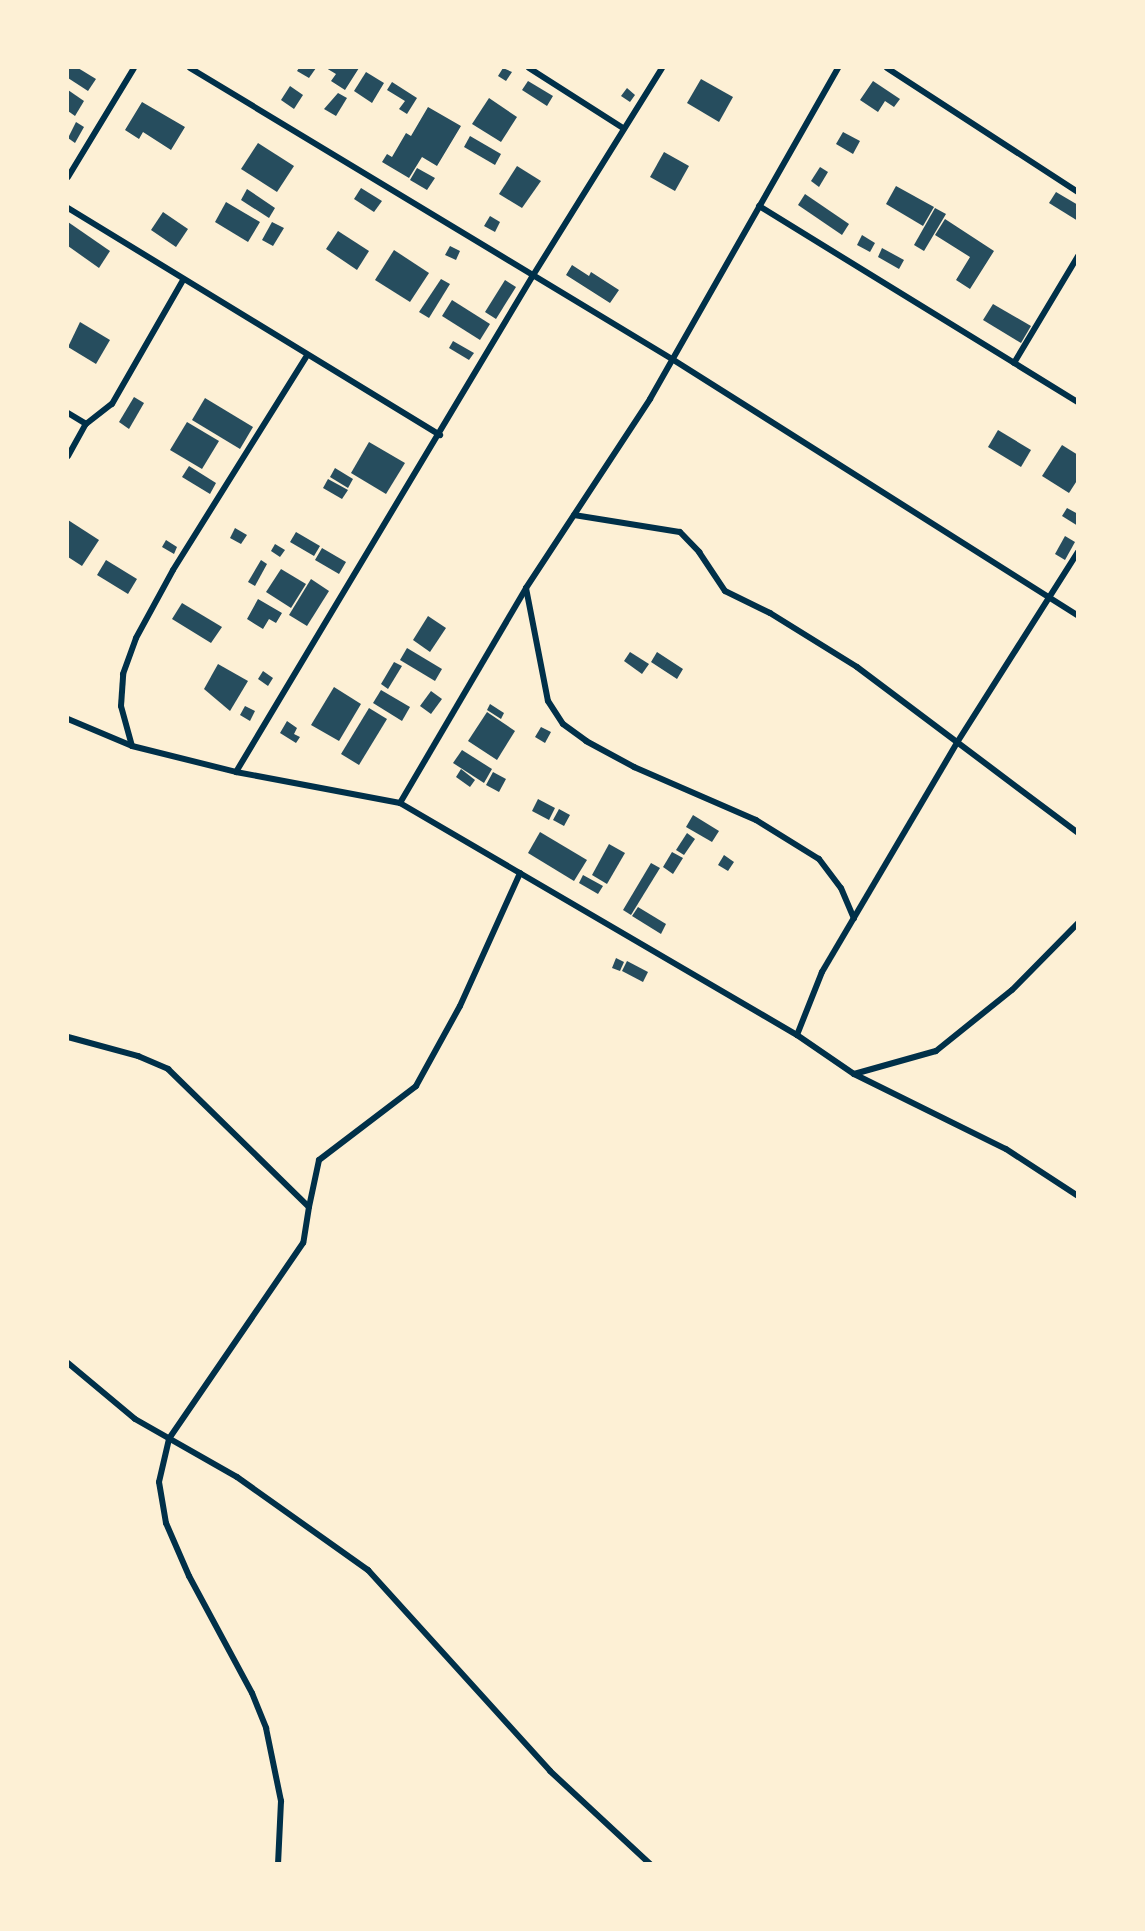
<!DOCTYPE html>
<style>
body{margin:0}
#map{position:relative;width:1145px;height:1931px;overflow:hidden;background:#fdf0d5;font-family:"PT Serif",serif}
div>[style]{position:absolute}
.building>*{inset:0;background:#264d5e}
.minor>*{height:6px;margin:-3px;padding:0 3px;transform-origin:3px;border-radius:3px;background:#003049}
span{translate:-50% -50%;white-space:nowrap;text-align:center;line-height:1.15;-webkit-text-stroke:6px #fdf0d5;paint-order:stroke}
.frame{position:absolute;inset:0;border:69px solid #fdf0d5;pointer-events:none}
</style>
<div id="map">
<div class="building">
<i style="clip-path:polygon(68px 68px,78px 68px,96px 79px,88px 91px,68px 78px)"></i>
<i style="clip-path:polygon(299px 68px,316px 68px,309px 78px,297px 71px)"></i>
<i style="clip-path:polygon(326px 68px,359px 68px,345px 90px,331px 81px,336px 74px)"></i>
<i style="clip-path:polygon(503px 68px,512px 72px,506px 81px,498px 76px)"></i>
<i style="clip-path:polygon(366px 72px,384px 83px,372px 103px,354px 91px)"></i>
<i style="clip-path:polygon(701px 79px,733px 97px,719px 122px,687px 103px)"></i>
<i style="clip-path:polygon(528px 81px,553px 96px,547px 106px,522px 90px)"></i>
<i style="clip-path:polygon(873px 81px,900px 99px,894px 107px,885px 101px,878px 112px,860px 100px)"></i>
<i style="clip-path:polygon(392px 82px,417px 98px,407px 114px,399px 109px,405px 101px,387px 90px)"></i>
<i style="clip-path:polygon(290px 86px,303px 95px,294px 109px,281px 100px)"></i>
<i style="clip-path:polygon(627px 88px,635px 95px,630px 102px,621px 96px)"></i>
<i style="clip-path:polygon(68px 90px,84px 101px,75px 116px,68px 111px)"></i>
<i style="clip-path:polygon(338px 93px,347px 98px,336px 116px,324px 109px)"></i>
<i style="clip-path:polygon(489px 98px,517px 117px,501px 142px,472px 124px)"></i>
<i style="clip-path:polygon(142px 102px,185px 127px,171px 150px,143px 132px,139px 139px,125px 130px)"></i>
<i style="clip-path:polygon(428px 107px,461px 126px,437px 166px,422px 157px,409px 178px,382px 162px,387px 154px,392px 157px,406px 133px,411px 136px)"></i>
<i style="clip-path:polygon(76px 122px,84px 127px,75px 143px,68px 138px)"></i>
<i style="clip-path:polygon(843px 132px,860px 141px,853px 154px,836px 144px)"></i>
<i style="clip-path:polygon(470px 136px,501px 154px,495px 165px,464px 147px)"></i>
<i style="clip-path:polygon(258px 143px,294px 166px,277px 192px,241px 169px)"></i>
<i style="clip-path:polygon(664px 152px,689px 166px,675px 191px,650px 177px)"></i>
<i style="clip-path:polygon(517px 166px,541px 181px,522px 208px,499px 194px)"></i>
<i style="clip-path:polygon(820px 167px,828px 172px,819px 187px,811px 181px)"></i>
<i style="clip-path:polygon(417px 168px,435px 178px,427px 190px,410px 180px)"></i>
<i style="clip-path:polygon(896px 186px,934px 207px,923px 226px,886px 204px)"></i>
<i style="clip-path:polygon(361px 188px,382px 201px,374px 212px,354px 199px)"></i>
<i style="clip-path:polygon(247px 189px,275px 208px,269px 218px,241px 200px)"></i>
<i style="clip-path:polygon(1056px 192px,1078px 205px,1078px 221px,1049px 203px)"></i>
<i style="clip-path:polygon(805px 194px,849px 224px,842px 235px,798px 205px)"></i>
<i style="clip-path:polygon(226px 202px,260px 222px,248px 242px,215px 222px)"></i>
<i style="clip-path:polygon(935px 208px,946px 214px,924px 251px,914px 245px)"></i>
<i style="clip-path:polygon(163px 212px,188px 229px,176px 247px,151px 230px)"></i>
<i style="clip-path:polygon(490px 216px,500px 222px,495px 232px,484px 226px)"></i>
<i style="clip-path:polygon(945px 219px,994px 251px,970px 289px,956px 280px,970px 257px,935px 235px)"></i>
<i style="clip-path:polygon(68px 222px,110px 251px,99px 268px,68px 246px)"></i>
<i style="clip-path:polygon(272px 222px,284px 228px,273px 246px,262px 240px)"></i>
<i style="clip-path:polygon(338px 231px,369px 251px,357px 270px,326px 249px)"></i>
<i style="clip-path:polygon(862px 235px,875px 243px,870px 252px,857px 245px)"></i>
<i style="clip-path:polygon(450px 246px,460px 251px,456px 260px,445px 255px)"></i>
<i style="clip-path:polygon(882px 248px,904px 260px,899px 269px,878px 257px)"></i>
<i style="clip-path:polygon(394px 250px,429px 273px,410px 302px,375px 280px)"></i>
<i style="clip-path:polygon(572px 265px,589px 276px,591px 272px,619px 290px,610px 303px,566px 275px)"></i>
<i style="clip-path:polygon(441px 279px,450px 284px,429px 318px,419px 312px)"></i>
<i style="clip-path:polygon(505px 280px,516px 287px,496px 319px,485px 312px)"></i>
<i style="clip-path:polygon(452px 300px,490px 324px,480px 340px,442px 316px)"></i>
<i style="clip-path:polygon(993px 304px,1031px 326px,1021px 343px,983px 320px)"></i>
<i style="clip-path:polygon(80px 322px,110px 340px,96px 364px,68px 347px)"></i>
<i style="clip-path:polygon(453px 341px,474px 353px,469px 360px,449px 348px)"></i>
<i style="clip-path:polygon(134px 397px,144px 403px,129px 429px,119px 422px)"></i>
<i style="clip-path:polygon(205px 398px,253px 427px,240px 449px,192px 420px)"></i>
<i style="clip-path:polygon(187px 422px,219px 441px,202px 469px,170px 450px)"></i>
<i style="clip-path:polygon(998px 430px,1031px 450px,1021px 467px,988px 447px)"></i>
<i style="clip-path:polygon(369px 442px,405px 463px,386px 494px,351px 473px)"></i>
<i style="clip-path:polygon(1062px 445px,1078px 455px,1078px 479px,1069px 493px,1042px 476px)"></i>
<i style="clip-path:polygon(189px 466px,216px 483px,210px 494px,182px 477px)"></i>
<i style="clip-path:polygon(335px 468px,353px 479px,348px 488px,330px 477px)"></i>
<i style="clip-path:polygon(328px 479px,348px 490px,342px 499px,323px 488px)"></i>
<i style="clip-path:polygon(1067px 508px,1078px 514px,1078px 526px,1062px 516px)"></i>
<i style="clip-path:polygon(68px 520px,99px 540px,82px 566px,68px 557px)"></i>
<i style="clip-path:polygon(235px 528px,247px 535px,241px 544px,230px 538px)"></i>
<i style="clip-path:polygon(296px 532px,320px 546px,314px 556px,290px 542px)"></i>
<i style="clip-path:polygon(1065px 536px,1075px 542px,1065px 560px,1055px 554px)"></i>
<i style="clip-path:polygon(166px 540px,177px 547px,174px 554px,162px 547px)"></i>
<i style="clip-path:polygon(275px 544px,285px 550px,280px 557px,271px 551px)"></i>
<i style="clip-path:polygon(322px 548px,346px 562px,339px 574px,315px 560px)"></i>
<i style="clip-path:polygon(106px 560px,137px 579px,128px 594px,97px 575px)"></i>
<i style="clip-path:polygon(261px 560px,267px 564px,255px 586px,248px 582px)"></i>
<i style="clip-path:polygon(281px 569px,306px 584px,291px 608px,266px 592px)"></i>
<i style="clip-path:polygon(311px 579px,329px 591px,307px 626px,289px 615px)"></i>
<i style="clip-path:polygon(258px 599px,282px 613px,276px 623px,269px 619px,263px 629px,247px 619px)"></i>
<i style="clip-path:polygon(182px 603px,222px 627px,211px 643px,172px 619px)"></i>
<i style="clip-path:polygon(428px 616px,446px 628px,430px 652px,413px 640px)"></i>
<i style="clip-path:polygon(407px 648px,442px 669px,435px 681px,400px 660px)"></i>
<i style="clip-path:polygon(630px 652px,649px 664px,642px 674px,624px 661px)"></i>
<i style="clip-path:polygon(657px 652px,683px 669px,677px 679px,651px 662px)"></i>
<i style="clip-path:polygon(394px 662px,402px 666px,388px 689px,381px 684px)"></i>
<i style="clip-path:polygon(218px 664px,248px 681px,230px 711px,204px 689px)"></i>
<i style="clip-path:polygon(263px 671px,273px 678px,268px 686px,258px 679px)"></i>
<i style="clip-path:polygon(334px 687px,361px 704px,339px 741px,311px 725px)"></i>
<i style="clip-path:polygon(381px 690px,410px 707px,402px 721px,373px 703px)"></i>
<i style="clip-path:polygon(431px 691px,442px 699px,431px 714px,420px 706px)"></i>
<i style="clip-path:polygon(490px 704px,504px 713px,501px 719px,487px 710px)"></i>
<i style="clip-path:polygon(245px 706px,255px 711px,250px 721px,240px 715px)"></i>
<i style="clip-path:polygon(369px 708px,387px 719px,359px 765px,341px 754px)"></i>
<i style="clip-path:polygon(487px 712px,515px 731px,497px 760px,468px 741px)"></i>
<i style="clip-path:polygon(287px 721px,297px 728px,294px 734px,300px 737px,296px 743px,280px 733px)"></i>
<i style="clip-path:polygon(541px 727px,551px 732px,545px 743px,535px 737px)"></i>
<i style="clip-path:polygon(462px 750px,492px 769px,484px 783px,453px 763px)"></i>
<i style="clip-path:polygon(461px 769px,475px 780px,470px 787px,456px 777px)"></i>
<i style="clip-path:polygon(493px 772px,506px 779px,499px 792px,486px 785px)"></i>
<i style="clip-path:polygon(538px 799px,555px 808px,549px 820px,532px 811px)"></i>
<i style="clip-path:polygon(559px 809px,570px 815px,564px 826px,553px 820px)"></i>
<i style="clip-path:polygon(693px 815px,719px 831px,712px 842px,686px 827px)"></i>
<i style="clip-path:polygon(540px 832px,587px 860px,574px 881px,528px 853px)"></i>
<i style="clip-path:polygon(687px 833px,695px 839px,684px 855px,676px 850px)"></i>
<i style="clip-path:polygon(609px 844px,625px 853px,607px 884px,592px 875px)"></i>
<i style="clip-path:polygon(672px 852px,683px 858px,673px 874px,663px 867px)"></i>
<i style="clip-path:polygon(724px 855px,734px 862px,728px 871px,718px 865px)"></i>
<i style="clip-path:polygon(651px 863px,660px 868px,631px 915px,623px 910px)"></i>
<i style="clip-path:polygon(583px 875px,603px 886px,598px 894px,579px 883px)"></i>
<i style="clip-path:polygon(638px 907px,666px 924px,661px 934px,632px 916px)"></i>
<i style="clip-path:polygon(616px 958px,624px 962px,620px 971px,612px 968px)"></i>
<i style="clip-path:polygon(627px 961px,648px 972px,643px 982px,622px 971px)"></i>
</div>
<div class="minor">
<i style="left:190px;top:68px;width:563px;rotate:31.12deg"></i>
<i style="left:672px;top:359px;width:481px;rotate:32.3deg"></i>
<i style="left:529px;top:68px;width:112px;rotate:32.6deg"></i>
<i style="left:887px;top:68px;width:228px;rotate:33deg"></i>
<i style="left:68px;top:177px;width:127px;rotate:-58.8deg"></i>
<i style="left:759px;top:206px;width:374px;rotate:31.6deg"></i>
<i style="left:68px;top:208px;width:436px;rotate:31.4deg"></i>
<i style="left:1014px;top:363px;width:125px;rotate:-59.1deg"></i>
<i style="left:68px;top:413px;width:21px;rotate:31deg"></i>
<i style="left:68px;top:456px;width:37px;rotate:-61deg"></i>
<i style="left:86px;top:424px;width:33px;rotate:-38deg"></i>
<i style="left:112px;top:404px;width:143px;rotate:-60.2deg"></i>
<i style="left:574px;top:515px;width:107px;rotate:9.1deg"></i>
<i style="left:680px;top:532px;width:28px;rotate:46deg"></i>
<i style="left:699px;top:552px;width:47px;rotate:56.3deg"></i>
<i style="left:725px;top:591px;width:50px;rotate:26.1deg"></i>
<i style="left:770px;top:613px;width:102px;rotate:31.8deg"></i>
<i style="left:857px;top:667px;width:276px;rotate:36.9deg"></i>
<i style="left:526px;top:588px;width:115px;rotate:79deg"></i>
<i style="left:548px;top:701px;width:27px;rotate:57deg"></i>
<i style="left:563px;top:724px;width:29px;rotate:36deg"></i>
<i style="left:586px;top:741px;width:55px;rotate:28.4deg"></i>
<i style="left:634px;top:767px;width:133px;rotate:23.5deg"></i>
<i style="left:756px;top:820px;width:74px;rotate:31.8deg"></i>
<i style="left:819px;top:859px;width:36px;rotate:53deg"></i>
<i style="left:841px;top:888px;width:33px;rotate:67deg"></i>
<i style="left:68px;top:719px;width:69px;rotate:22.9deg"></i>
<i style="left:132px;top:746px;width:107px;rotate:14deg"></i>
<i style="left:236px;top:772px;width:167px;rotate:10.7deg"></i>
<i style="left:400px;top:803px;width:460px;rotate:30.3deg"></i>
<i style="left:797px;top:1035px;width:69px;rotate:34.4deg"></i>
<i style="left:854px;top:1074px;width:169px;rotate:26.3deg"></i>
<i style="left:1006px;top:1149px;width:86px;rotate:33.1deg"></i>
<i style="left:132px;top:746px;width:41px;rotate:-105.4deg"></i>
<i style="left:121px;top:706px;width:32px;rotate:-86deg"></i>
<i style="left:123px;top:674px;width:38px;rotate:-70deg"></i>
<i style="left:136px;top:638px;width:77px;rotate:-61.4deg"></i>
<i style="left:173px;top:570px;width:251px;rotate:-58deg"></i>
<i style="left:236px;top:772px;width:577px;rotate:-59.12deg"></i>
<i style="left:532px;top:277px;width:246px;rotate:-58.1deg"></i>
<i style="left:400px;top:803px;width:249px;rotate:-59.6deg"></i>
<i style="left:526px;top:588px;width:226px;rotate:-56.7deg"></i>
<i style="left:650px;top:399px;width:381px;rotate:-60.4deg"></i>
<i style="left:797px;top:1035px;width:68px;rotate:-68.4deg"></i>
<i style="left:822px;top:972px;width:268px;rotate:-59.5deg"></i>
<i style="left:958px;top:741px;width:224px;rotate:-57.6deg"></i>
<i style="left:68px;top:1037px;width:73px;rotate:15.2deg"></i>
<i style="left:138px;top:1056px;width:33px;rotate:23deg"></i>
<i style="left:168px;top:1069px;width:197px;rotate:44.4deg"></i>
<i style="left:309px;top:1207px;width:36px;rotate:99deg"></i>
<i style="left:303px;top:1243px;width:237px;rotate:124.4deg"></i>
<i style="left:169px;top:1439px;width:44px;rotate:103.1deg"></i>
<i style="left:159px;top:1482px;width:42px;rotate:80.3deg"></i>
<i style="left:166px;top:1523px;width:58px;rotate:66.5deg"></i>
<i style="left:189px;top:1576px;width:133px;rotate:61.7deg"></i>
<i style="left:252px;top:1693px;width:38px;rotate:68deg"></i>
<i style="left:266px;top:1728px;width:75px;rotate:78.4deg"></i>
<i style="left:281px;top:1801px;width:63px;rotate:92.7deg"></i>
<i style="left:854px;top:1074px;width:85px;rotate:-15.7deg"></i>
<i style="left:936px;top:1051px;width:97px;rotate:-38.8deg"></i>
<i style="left:1012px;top:990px;width:94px;rotate:-45.4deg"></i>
<i style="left:309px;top:1207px;width:48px;rotate:-78deg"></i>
<i style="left:319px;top:1160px;width:122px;rotate:-37.3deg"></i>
<i style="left:416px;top:1086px;width:91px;rotate:-61.2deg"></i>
<i style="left:460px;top:1006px;width:146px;rotate:-65.7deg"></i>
<i style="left:68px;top:1363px;width:87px;rotate:39.9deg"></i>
<i style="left:135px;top:1419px;width:117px;rotate:29.6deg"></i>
<i style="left:237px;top:1477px;width:161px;rotate:35.4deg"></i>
<i style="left:368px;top:1570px;width:271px;rotate:47.8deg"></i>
<i style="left:550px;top:1771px;width:137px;rotate:42.9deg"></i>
</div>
<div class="frame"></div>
</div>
